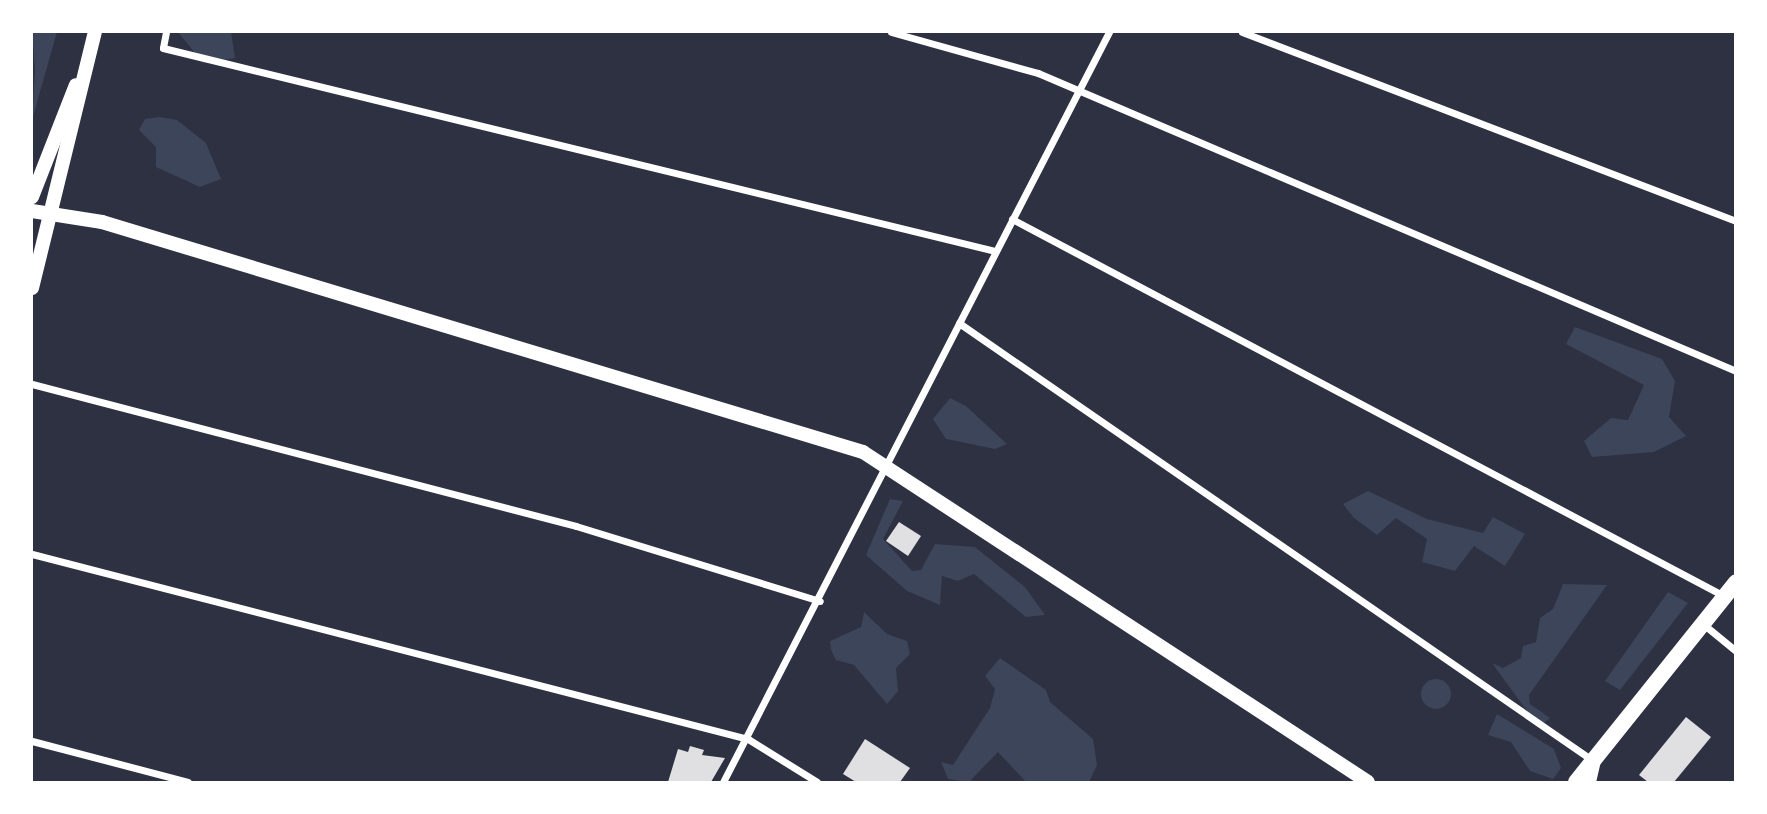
<!DOCTYPE html>
<style>
body{margin:0}
#map{position:relative;width:1767px;height:814px;overflow:hidden;background:#2d3142;font-family:Spectral,serif}
div>[style]{position:absolute}
.green>*{inset:0;background:#3c4559}
.round{border-radius:50%}
.building>*{inset:0;background:#e0e0e3}
.minor>*{height:7px;margin:-3.5px;padding:0 3.5px;transform-origin:3.5px;border-radius:3.5px;background:#fff}
.secondary>*{height:14px;margin:-7px;padding:0 7px;transform-origin:7px;border-radius:7px;background:#fff}
.primary>*{height:16px;margin:-8px;padding:0 8px;transform-origin:8px;border-radius:8px;background:#fff}
span{translate:-50% -50%;white-space:nowrap;text-align:center;line-height:1.15;-webkit-text-stroke:7px #fff;paint-order:stroke}
.frame{position:absolute;inset:0;border:33px solid #fff;pointer-events:none}
</style>
<div id="map">
<div class="green">
<i style="clip-path:polygon(32px 32px,57px 32px,32px 120px,35px 70px)"></i>
<i style="clip-path:polygon(178px 32px,231px 32px,235px 58px,203px 63px)"></i>
<i style="clip-path:polygon(160px 117px,177px 120px,206px 143px,221px 179px,200px 187px,156px 167px,156px 147px,139px 130px,145px 119px)"></i>
<i style="clip-path:polygon(1575px 327px,1662px 359px,1675px 381px,1669px 417px,1686px 436px,1654px 452px,1592px 457px,1584px 441px,1611px 418px,1628px 420px,1644px 385px,1566px 344px)"></i>
<i style="clip-path:polygon(950px 398px,966px 406px,1007px 444px,995px 449px,946px 439px,933px 419px)"></i>
<i style="clip-path:polygon(1368px 491px,1427px 519px,1483px 533px,1493px 517px,1525px 534px,1505px 566px,1474px 546px,1455px 571px,1422px 562px,1427px 539px,1396px 518px,1377px 535px,1354px 518px,1343px 504px)"></i>
<i style="clip-path:polygon(890px 499px,903px 501px,883px 539px,912px 571px,921px 570px,935px 544px,975px 547px,1025px 587px,1045px 615px,1026px 617px,974px 574px,958px 581px,942px 576px,940px 605px,907px 591px,866px 555px)"></i>
<i style="clip-path:polygon(1563px 584px,1607px 585px,1529px 695px,1530px 704px,1550px 718px,1544px 723px,1532px 718px,1492px 663px,1503px 668px,1521px 658px,1523px 646px,1536px 642px,1540px 618px,1553px 609px)"></i>
<i style="clip-path:polygon(1668px 592px,1688px 603px,1620px 690px,1605px 681px)"></i>
<i style="clip-path:polygon(864px 612px,887px 634px,907px 641px,910px 654px,896px 668px,898px 691px,887px 704px,854px 665px,836px 660px,831px 650px,830px 641px,861px 627px)"></i>
<i style="clip-path:polygon(1000px 658px,1046px 690px,1050px 702px,1093px 739px,1097px 765px,1089px 782px,1026px 782px,998px 752px,969px 782px,948px 779px,941px 762px,953px 765px,990px 708px,995px 689px,985px 676px)"></i>
<i class="round" style="left:1421px;top:679px;width:30px;height:30px"></i>
<i style="clip-path:polygon(1497px 714px,1554px 749px,1561px 768px,1553px 779px,1530px 771px,1511px 742px,1488px 735px)"></i>
</div>
<div class="building">
<i style="clip-path:polygon(899px 522px,921px 536px,908px 556px,886px 541px)"></i>
<i style="clip-path:polygon(1686px 717px,1711px 737px,1674px 782px,1648px 782px,1639px 775px)"></i>
<i style="clip-path:polygon(865px 739px,910px 768px,900px 782px,856px 782px,843px 774px)"></i>
<i style="clip-path:polygon(690px 746px,704px 750px,702px 755px,725px 758px,711px 782px,668px 782px,678px 749px,688px 752px)"></i>
</div>
<div class="minor">
<i style="left:166px;top:32px;width:16px;rotate:101deg"></i>
<i style="left:163px;top:48px;width:856px;rotate:13.71deg"></i>
<i style="left:891px;top:32px;width:153px;rotate:15.6deg"></i>
<i style="left:1038px;top:73px;width:759px;rotate:23.12deg"></i>
<i style="left:1242px;top:32px;width:529px;rotate:20.94deg"></i>
<i style="left:1012px;top:219px;width:806px;rotate:27.9deg"></i>
<i style="left:959px;top:323px;width:769px;rotate:34.62deg"></i>
<i style="left:32px;top:384px;width:562px;rotate:14.63deg"></i>
<i style="left:576px;top:526px;width:255px;rotate:17.1deg"></i>
<i style="left:32px;top:554px;width:740px;rotate:14.49deg"></i>
<i style="left:748px;top:739px;width:81px;rotate:31.9deg"></i>
<i style="left:1703px;top:624px;width:43px;rotate:39.3deg"></i>
<i style="left:32px;top:741px;width:161px;rotate:14.7deg"></i>
<i style="left:723px;top:782px;width:844px;rotate:-62.77deg"></i>
</div>
<div class="secondary">
<i style="left:32px;top:197px;width:120px;rotate:-68.6deg"></i>
<i style="left:32px;top:211px;width:71px;rotate:8.9deg"></i>
<i style="left:102px;top:222px;width:795px;rotate:16.82deg"></i>
<i style="left:863px;top:452px;width:603px;rotate:33.16deg"></i>
<i style="left:32px;top:288px;width:264px;rotate:-76.2deg"></i>
<i style="left:1589px;top:782px;width:22px;rotate:-77deg"></i>
</div>
<div class="primary">
<i style="left:1576px;top:782px;width:256px;rotate:-51.3deg"></i>
</div>
<div class="frame"></div>
</div>
